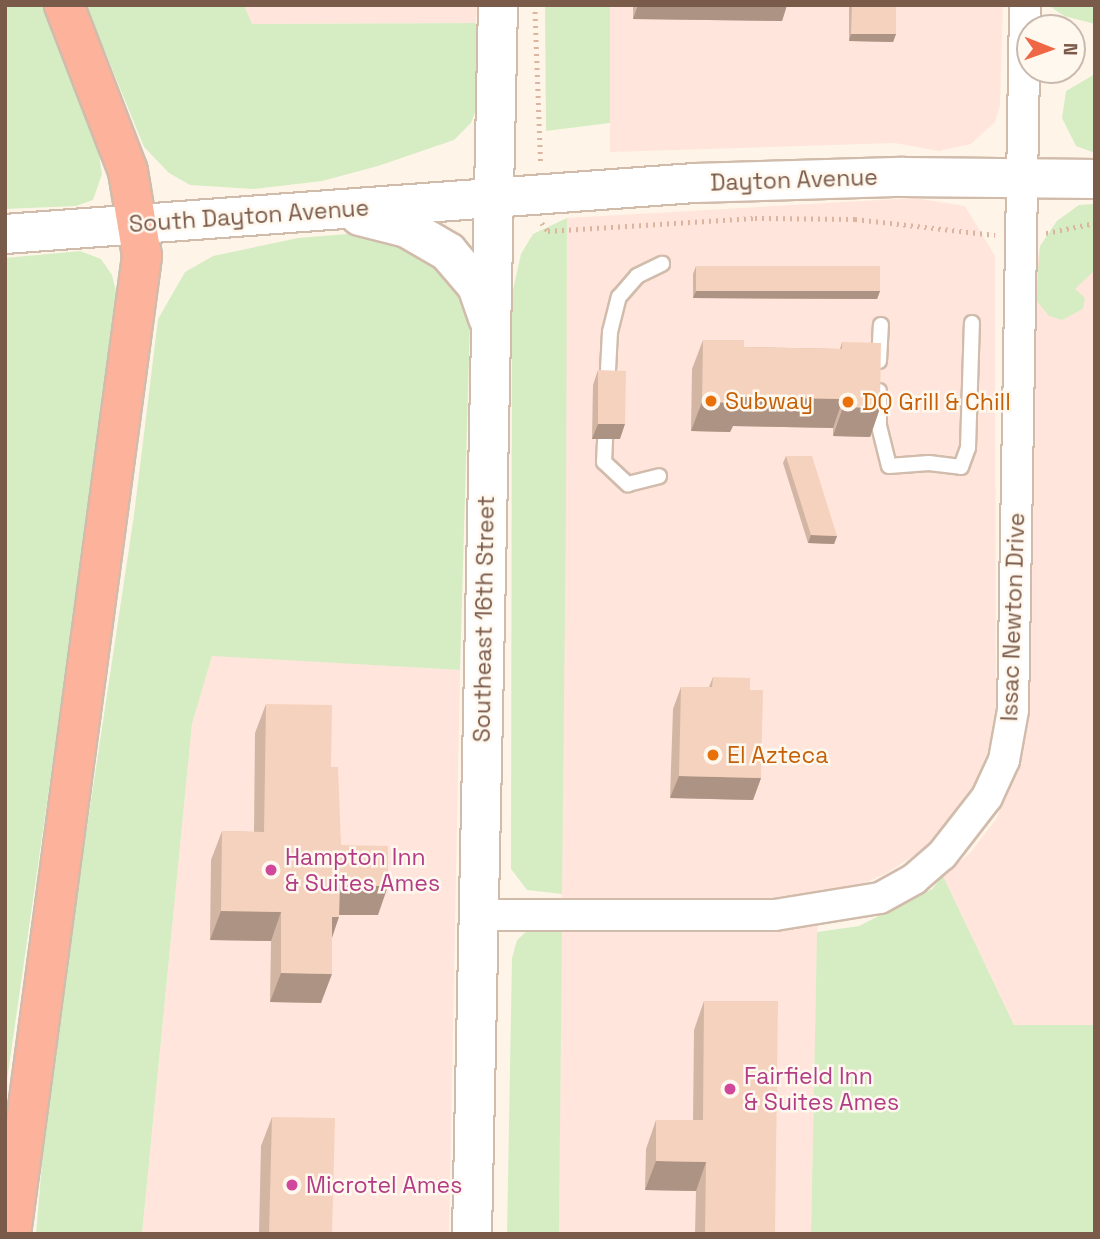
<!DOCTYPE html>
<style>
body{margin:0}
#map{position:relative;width:1100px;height:1239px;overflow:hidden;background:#fef5e8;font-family:"Space Grotesk",sans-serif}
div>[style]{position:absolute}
.commercial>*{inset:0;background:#ffe5db}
.green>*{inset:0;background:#d6edc4}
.path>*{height:4.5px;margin-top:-2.25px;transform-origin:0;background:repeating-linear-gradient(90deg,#dbb59f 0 2px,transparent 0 7px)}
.roads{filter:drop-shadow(2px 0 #d1bcac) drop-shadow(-2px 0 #d1bcac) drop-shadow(0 2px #d1bcac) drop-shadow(0 -2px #d1bcac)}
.lane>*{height:14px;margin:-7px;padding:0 7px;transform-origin:7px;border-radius:7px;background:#fff}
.street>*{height:30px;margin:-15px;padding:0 15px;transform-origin:15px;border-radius:15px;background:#fff}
.secondary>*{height:38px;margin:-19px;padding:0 19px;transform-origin:19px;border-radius:19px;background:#fff}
.highway>*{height:38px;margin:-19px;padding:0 19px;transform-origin:19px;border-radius:19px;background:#fcb29b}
.wall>*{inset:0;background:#d3b5a3}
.shaded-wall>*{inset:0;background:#ac9384}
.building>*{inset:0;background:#f5d2bd}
.dots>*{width:19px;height:19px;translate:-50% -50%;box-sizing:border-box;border:4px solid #fff8ef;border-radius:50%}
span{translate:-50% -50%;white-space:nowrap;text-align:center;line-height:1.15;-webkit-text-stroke:5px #fff8ef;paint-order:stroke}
.street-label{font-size:23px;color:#7a5a49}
.food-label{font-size:23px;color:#c56008}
.left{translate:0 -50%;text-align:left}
.hotel-label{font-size:23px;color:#b23c85}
.frame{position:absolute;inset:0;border:7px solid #7a5a49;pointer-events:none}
.north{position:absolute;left:1016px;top:14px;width:70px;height:70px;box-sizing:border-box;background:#fff8ef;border:2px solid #cab9ad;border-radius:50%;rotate:91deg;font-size:19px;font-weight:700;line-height:28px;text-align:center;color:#7a5a49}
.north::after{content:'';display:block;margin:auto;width:24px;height:32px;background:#ef6745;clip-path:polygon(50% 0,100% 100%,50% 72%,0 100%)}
</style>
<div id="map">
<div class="commercial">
<i style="clip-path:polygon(244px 5px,477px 5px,476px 23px,251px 24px)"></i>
<i style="clip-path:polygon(610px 5px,1003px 5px,1000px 105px,995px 122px,971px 144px,939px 151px,895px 143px,610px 152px)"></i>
<i style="clip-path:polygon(914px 198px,965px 206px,995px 256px,996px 706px,989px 746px,976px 785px,951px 822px,924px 849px,887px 873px,849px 890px,818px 896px,811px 1234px,559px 1234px,567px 218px)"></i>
<i style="clip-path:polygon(1095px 204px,1095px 1025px,1014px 1025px,943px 876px,970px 853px,997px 818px,1026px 727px,1037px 263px,1040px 246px,1057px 221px,1079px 205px)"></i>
<i style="clip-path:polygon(212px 655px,460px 670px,449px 1234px,142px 1234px,192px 724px)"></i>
</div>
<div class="green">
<i style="clip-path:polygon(5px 5px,44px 5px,97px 141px,102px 174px,93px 200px,76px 206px,5px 209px)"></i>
<i style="clip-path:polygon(86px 5px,244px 5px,252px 24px,476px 23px,477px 108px,471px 123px,454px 140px,378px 166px,322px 181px,253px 189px,190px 185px,169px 173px,144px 147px)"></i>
<i style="clip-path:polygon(545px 5px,610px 5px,610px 123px,546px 131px)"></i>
<i style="clip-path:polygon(1048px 5px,1095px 5px,1095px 24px,1064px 16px)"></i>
<i style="clip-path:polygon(1095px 74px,1095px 153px,1076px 146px,1062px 118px,1066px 91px)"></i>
<i style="clip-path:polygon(1095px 204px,1095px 270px,1075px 289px,1085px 298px,1083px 309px,1062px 320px,1049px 316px,1036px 300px,1040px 246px,1057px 221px,1079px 205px)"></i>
<i style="clip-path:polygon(567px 218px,566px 509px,562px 894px,527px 890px,511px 869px,512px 294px,521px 254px,533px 234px)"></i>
<i style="clip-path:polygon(359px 233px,402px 239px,465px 281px,470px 323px,460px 670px,212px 656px,192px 724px,142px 1234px,36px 1234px,49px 1080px,134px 515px,158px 319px,185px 272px,213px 256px,298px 238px)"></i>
<i style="clip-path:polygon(80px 251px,101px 259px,112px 275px,118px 299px,115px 330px,5px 1094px,5px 258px)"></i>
<i style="clip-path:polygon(943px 876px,1014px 1025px,1095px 1025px,1095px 1234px,811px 1234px,817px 932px,859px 926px,932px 889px)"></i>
<i style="clip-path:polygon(527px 931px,562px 931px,559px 1234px,507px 1234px,512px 958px,517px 940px)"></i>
</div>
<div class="path">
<i style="left:535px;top:5px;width:160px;rotate:87.9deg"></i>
<i style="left:542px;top:223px;width:10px;rotate:53deg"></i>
<i style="left:548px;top:231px;width:207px;rotate:-3.6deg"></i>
<i style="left:755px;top:218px;width:100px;rotate:0.6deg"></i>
<i style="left:855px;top:219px;width:141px;rotate:6.5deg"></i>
<i style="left:1046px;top:233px;width:50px;rotate:-11.5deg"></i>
</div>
<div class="roads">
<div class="lane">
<i style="left:879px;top:361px;width:36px;rotate:-87deg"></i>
<i style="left:607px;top:389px;width:57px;rotate:-87deg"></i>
<i style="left:610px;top:332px;width:36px;rotate:-76deg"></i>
<i style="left:619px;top:297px;width:28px;rotate:-49deg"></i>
<i style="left:637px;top:276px;width:28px;rotate:-26deg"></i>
<i style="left:879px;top:391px;width:35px;rotate:90deg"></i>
<i style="left:879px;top:426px;width:41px;rotate:76deg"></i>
<i style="left:889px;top:466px;width:40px;rotate:-4.3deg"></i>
<i style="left:929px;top:463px;width:32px;rotate:7deg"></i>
<i style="left:961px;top:467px;width:20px;rotate:-70deg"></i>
<i style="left:968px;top:448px;width:125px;rotate:-88.2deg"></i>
<i style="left:606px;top:420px;width:42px;rotate:92.7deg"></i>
<i style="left:604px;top:462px;width:33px;rotate:43deg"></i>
<i style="left:628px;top:484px;width:32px;rotate:-14deg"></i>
</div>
<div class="street">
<i style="left:478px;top:915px;width:297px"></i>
<i style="left:775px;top:915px;width:106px;rotate:-9.2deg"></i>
<i style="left:880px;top:898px;width:39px;rotate:-29deg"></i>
<i style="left:914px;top:879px;width:37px;rotate:-41deg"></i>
<i style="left:942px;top:855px;width:73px;rotate:-52.2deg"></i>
<i style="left:987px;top:797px;width:41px;rotate:-65.3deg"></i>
<i style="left:1004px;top:760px;width:51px;rotate:-79.8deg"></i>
<i style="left:1013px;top:710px;width:705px;rotate:-89.02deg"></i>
</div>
<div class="secondary">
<i style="left:360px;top:216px;width:49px;rotate:14.3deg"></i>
<i style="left:407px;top:228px;width:48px;rotate:30.3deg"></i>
<i style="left:448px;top:252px;width:45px;rotate:49.5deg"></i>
<i style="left:477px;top:286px;width:34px;rotate:71deg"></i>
<i style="left:5px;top:234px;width:692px;rotate:-4.23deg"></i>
<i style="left:695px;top:183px;width:208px;rotate:-1.7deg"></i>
<i style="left:903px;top:177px;width:192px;rotate:0.6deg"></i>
<i style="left:472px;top:1234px;width:1229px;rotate:-88.79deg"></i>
</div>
<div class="highway">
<i style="left:11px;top:1234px;width:987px;rotate:-82.37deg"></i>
<i style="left:142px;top:256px;width:86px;rotate:-99.4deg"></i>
<i style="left:128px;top:171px;width:178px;rotate:-111.1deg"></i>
</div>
</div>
<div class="wall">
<i style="clip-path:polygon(633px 5px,787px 5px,782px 21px,633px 19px)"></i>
<i style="clip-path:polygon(849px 5px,896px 5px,896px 34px,893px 42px,849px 41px)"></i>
<i style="clip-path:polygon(696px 266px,880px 291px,877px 299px,693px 298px,693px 274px)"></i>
<i style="clip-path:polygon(703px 340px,744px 347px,840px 349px,842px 342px,880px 408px,870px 437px,833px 436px,833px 428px,733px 426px,730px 432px,691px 431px,692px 369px)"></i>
<i style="clip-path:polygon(598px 370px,620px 439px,592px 439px,593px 385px)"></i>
<i style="clip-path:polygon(786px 456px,837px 536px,834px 544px,808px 543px,783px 463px)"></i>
<i style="clip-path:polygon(713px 677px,750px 690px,761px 778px,753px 800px,670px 798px,673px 709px,681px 687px,709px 687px)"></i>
<i style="clip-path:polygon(266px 704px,331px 767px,341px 845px,378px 915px,339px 915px,332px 938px,321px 1003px,270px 1002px,271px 941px,210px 940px,211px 860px,222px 831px,254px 832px,255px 733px)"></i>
<i style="clip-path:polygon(704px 1001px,775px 1234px,695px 1234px,696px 1191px,645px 1190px,646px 1149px,656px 1120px,693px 1120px,694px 1030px)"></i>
<i style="clip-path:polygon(272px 1117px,332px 1234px,259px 1234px,261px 1146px)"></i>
</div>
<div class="shaded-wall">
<i style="clip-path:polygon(638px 5px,787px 5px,782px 21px,633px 19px)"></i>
<i style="clip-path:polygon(851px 34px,896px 34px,893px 42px,849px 41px)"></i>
<i style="clip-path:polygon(696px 291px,880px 291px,877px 299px,693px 298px)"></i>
<i style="clip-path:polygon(741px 397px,843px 399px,833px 428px,733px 426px,730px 432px,691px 431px,702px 402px)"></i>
<i style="clip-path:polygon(843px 407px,880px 408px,870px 437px,833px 436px)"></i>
<i style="clip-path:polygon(598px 424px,625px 424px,620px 439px,592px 439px)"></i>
<i style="clip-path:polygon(811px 535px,837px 536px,834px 544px,808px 543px)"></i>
<i style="clip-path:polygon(679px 776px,761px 778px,753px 800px,670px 798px)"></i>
<i style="clip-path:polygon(340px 886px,388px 886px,378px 915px,329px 915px)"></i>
<i style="clip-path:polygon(221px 911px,281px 912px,271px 941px,210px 940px)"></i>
<i style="clip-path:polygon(332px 917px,339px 917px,329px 946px)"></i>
<i style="clip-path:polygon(281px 973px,332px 974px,321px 1003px,270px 1002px)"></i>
<i style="clip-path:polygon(656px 1161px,706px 1162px,696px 1191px,645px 1190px)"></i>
</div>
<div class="building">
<i style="clip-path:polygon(852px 5px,896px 5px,896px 34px,851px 34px)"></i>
<i style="clip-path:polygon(696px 266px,880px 266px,880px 291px,696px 291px)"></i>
<i style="clip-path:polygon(703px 340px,744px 340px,744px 347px,842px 349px,842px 342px,881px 343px,880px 408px,843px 407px,843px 399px,741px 397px,741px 403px,702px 402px)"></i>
<i style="clip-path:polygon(598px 370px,626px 371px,625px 424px,598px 424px)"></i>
<i style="clip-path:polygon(786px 456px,812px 456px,837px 536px,811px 535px)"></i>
<i style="clip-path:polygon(713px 677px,750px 678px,750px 690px,763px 690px,761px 778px,679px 776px,681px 687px,712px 687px)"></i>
<i style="clip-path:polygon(266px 704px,332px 705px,331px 767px,338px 767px,341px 845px,388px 846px,388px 886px,340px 886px,339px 917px,332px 917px,332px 974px,281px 973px,281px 912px,221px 911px,222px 831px,264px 832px)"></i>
<i style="clip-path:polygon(704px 1001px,778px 1001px,775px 1234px,705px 1234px,706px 1162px,656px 1161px,656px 1120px,703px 1120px)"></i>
<i style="clip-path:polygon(272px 1117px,335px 1118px,332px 1234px,269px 1234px)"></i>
</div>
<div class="dots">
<i style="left:711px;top:401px;background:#e8710a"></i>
<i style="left:848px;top:402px;background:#e8710a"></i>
<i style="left:713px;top:755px;background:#e8710a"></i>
<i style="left:271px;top:870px;background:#d1479c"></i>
<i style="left:730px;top:1089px;background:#d1479c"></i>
<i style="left:292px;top:1185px;background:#d1479c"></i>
</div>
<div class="street-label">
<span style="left:794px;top:180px;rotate:-2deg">Dayton Avenue</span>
<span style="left:249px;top:216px;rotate:-4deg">South Dayton Avenue</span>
<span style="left:1013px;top:617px;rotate:-88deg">Issac Newton Drive</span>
<span style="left:484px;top:619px;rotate:-89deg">Southeast 16th Street</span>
</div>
<div class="food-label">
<span class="left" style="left:725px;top:401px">Subway</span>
<span class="left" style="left:862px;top:402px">DQ Grill &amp; Chill</span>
<span class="left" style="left:727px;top:755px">El Azteca</span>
</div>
<div class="hotel-label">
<span class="left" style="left:285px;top:870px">Hampton Inn<br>&amp; Suites Ames</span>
<span class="left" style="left:744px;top:1089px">Fairfield Inn<br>&amp; Suites Ames</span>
<span class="left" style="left:306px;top:1185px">Microtel Ames</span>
</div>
<div class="frame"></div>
<div class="north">N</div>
</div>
